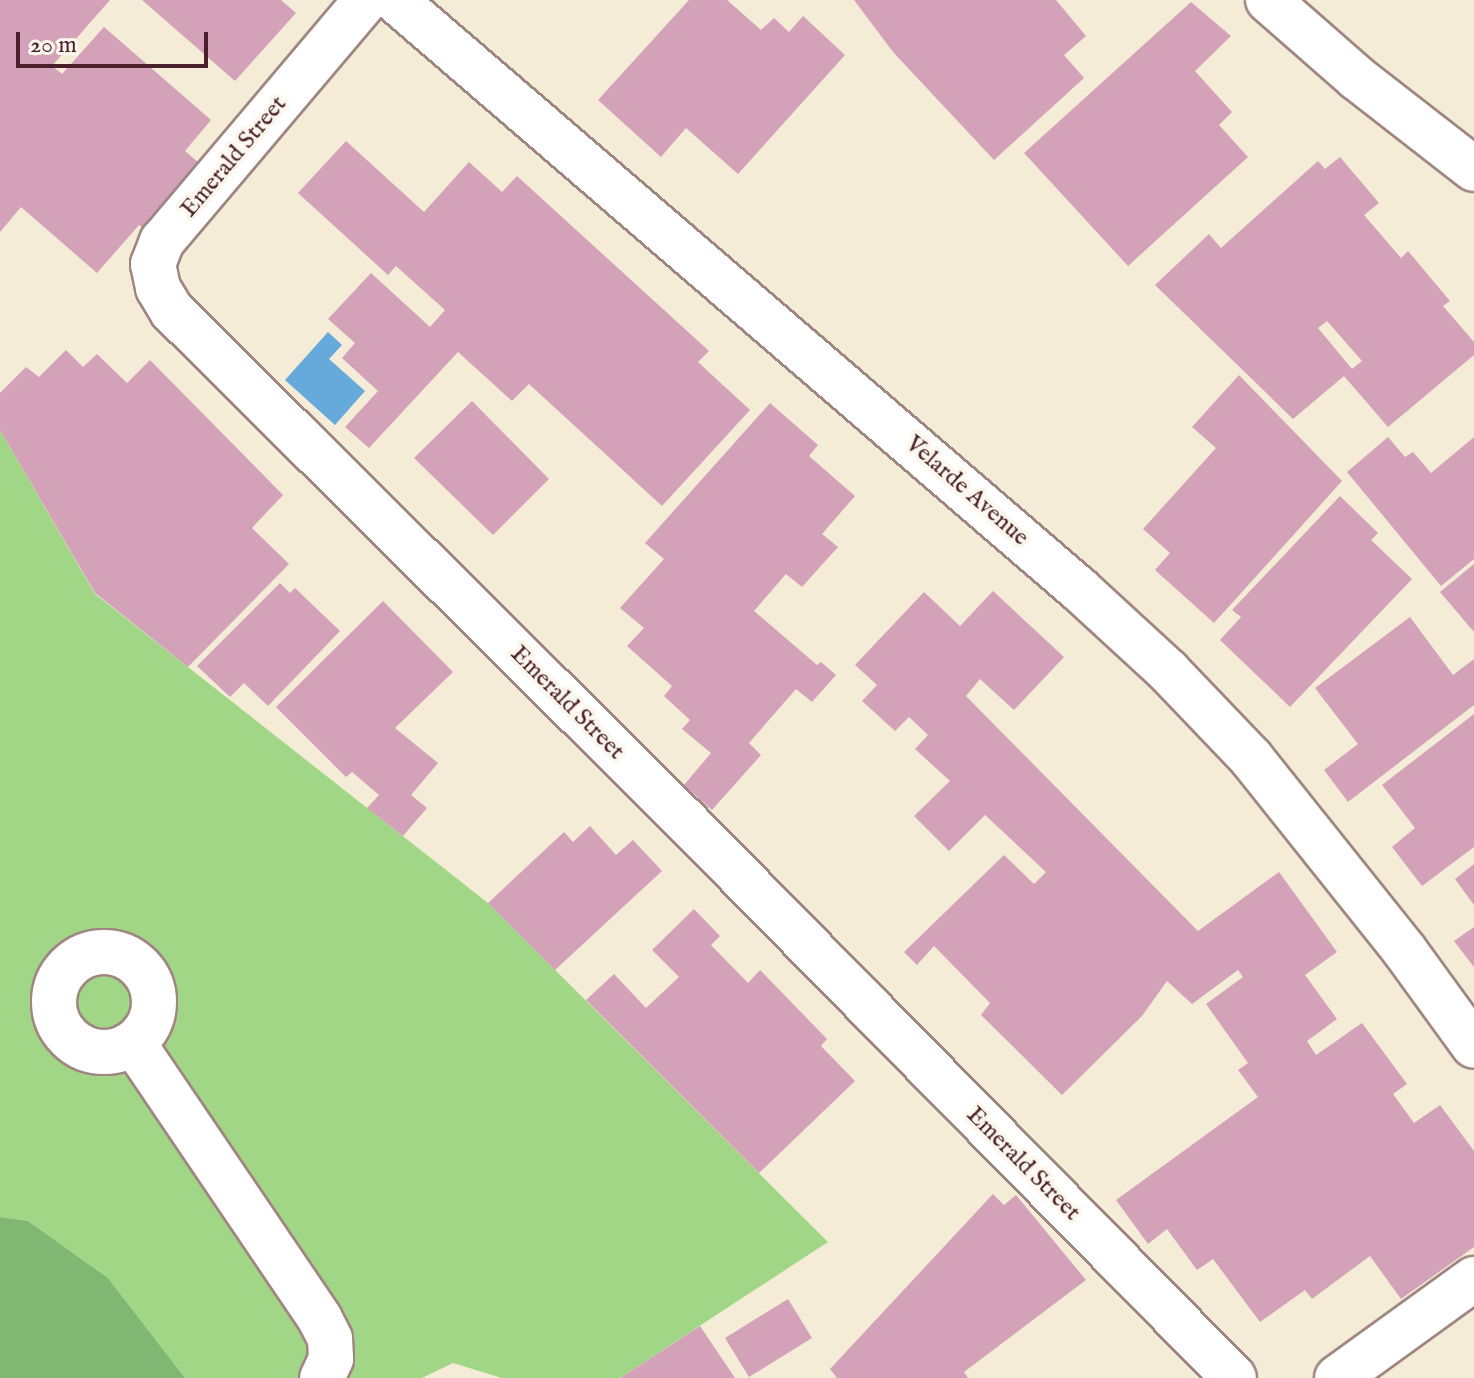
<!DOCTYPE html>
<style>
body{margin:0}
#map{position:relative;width:1474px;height:1378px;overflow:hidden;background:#f5ecd7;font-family:"IM FELL English",serif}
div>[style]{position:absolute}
.green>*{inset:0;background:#a1d686}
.forest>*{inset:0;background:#80b773}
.water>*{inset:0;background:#65aadb}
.building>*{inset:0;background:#d3a2b9}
.roads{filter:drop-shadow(2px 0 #a08681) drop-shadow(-2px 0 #a08681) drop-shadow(0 2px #a08681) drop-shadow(0 -2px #a08681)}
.street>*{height:44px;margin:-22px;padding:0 22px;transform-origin:22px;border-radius:22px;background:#fff}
.street>.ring{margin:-22px;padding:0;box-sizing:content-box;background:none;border:44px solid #fff;border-radius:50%}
.secondary>*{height:44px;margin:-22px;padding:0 22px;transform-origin:22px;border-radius:22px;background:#fff}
span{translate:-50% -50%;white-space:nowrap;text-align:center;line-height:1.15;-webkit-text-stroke:8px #fbf7ec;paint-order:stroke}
.street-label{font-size:24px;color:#4a1f2b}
.scale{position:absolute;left:16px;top:32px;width:192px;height:36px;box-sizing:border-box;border:4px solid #4a1f2b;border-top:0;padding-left:10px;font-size:24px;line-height:28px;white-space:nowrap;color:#4a1f2b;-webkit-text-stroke:6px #fbf7ec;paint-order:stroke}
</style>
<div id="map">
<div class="green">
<i style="clip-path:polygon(0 430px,95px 594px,488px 903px,828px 1242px,620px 1378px,502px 1378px,453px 1363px,422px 1378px,185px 1378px,108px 1278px,28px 1221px,0 1217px)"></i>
</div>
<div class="forest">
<i style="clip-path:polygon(0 1217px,28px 1221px,108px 1278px,185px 1378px,0 1378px)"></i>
</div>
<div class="water">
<i style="clip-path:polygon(328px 332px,342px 345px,329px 359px,365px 391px,335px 425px,285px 380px)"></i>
</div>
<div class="building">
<i style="clip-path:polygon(0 0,110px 0,52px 66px,62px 74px,104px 27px,211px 120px,185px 151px,199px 163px,143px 228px,139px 225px,97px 273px,21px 207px,0 232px)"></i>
<i style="clip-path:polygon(142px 0,281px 0,296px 13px,235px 81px)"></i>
<i style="clip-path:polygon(689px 0,727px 0,761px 30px,774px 18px,789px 32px,803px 16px,845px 55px,738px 174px,686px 128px,661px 157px,598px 100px)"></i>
<i style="clip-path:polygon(854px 0,1056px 0,1086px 36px,1064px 55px,1084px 78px,994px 160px,893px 52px)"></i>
<i style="clip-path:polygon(1191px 2px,1231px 36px,1195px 71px,1232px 112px,1219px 125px,1248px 157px,1128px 266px,1024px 153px)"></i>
<i style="clip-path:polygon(346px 141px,424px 212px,469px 162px,502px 192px,517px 176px,709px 351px,698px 362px,750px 410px,662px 506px,529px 384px,512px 401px,458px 352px,369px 448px,345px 427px,378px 391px,342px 358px,355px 343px,328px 319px,371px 273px,430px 327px,445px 310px,396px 266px,388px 275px,298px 193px)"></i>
<i style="clip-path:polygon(evenodd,1340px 157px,1379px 203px,1364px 215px,1401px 258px,1408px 251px,1450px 301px,1443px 306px,1474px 342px,1474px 355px,1388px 427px,1344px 376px,1293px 419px,1155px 285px,1209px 234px,1221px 248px,1318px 161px,1325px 169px,1340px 157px,1327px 321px,1362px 361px,1352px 369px,1318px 328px,1327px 321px)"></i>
<i style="clip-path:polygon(66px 350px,83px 367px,97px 354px,127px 383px,150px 360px,283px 495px,252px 528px,289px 564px,188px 667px,95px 593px,0 430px,0 393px,26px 367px,39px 377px)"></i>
<i style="clip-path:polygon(1239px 375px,1342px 481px,1214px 623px,1155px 570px,1170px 553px,1143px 529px,1216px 448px,1192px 427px)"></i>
<i style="clip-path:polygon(472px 401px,549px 479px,493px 535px,414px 458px)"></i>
<i style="clip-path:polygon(770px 403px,818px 445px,809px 456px,855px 496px,822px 534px,838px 547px,802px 587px,786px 574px,754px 611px,817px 665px,821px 662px,836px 675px,812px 702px,796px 689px,749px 743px,761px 755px,712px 810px,684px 785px,711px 753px,682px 729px,690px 720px,664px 696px,672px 686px,627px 646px,644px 628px,620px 608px,664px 559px,645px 543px)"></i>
<i style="clip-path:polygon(1388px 437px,1405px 457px,1413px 452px,1431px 473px,1474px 437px,1474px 559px,1441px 586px,1347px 472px)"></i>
<i style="clip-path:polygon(1340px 496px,1378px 533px,1371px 540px,1412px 579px,1290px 707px,1220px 640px,1241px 617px,1232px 610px)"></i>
<i style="clip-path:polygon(1474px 564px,1474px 632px,1440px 592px)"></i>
<i style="clip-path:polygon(280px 583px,290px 593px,295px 588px,340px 631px,268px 706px,244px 683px,230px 697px,197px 666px)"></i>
<i style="clip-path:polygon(993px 591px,1064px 657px,1014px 710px,980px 679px,966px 696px,1198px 931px,1279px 872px,1337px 952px,1305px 975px,1337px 1019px,1307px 1041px,1316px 1055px,1362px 1023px,1407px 1084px,1393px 1094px,1414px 1123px,1440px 1105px,1474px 1151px,1474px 1247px,1401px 1299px,1370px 1256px,1312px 1299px,1305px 1290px,1260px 1322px,1213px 1259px,1197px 1270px,1167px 1229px,1148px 1244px,1116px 1200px,1258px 1097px,1238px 1070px,1248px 1063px,1206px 1004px,1243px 977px,1238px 970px,1192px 1004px,1167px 981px,1142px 1016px,1062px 1095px,981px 1015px,990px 1003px,934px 946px,917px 965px,904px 952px,1004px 855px,1034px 884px,1046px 872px,985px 815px,949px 851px,914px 816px,950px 781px,915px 749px,928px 735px,909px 717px,895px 731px,862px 701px,877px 685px,855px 665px,924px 592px,960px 626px)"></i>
<i style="clip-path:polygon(383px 601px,453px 672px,395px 728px,438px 763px,411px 795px,427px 808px,403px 836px,367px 808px,379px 795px,352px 772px,346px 777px,276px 707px)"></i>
<i style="clip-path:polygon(1410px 617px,1453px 675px,1474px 659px,1474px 705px,1348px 802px,1324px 770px,1358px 744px,1315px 688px)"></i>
<i style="clip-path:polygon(1474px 714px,1474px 847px,1422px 886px,1392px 847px,1415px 828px,1382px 785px)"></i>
<i style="clip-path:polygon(590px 826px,616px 855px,633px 840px,662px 871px,555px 970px,488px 903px,564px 832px,573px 842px)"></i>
<i style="clip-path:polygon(1474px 864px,1474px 905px,1455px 879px)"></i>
<i style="clip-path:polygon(694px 909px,720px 936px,711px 945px,748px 983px,760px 970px,827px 1039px,821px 1046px,855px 1081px,759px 1173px,586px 1000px,614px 974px,646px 1008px,679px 977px,652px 950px)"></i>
<i style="clip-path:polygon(1474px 927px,1474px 967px,1454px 941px)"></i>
<i style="clip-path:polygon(993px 1194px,1004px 1205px,1016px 1195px,1086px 1280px,964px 1372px,968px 1378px,837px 1378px,830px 1369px)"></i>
<i style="clip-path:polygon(788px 1299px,812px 1338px,749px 1377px,725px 1338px)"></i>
<i style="clip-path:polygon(700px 1326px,735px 1378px,620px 1378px)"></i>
</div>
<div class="roads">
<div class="street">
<i style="left:366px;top:0;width:316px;rotate:130.2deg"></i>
<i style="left:162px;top:241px;width:25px;rotate:111deg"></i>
<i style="left:153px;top:264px;width:25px;rotate:78deg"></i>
<i style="left:158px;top:288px;width:27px;rotate:59deg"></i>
<i style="left:172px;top:311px;width:721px;rotate:44.78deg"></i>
<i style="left:684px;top:819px;width:784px;rotate:45.46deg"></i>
<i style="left:395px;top:0;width:904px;rotate:40.74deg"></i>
<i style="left:1080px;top:590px;width:120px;rotate:42.6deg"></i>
<i style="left:1168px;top:671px;width:120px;rotate:46.3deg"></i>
<i style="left:1251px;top:758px;width:247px;rotate:51.4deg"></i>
<i style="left:1405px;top:951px;width:117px;rotate:54deg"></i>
<i class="ring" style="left:54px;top:952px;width:56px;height:56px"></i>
<i style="left:134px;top:1044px;width:332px;rotate:55.9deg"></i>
<i style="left:320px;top:1319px;width:22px;rotate:63deg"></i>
<i style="left:330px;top:1339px;width:20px;rotate:87deg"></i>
<i style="left:331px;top:1359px;width:21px;rotate:115deg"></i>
<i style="left:1337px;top:1378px;width:169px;rotate:-35.9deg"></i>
</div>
<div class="secondary">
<i style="left:1268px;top:0;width:118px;rotate:41.2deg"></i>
<i style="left:1357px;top:78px;width:148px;rotate:37.9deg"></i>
</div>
</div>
<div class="street-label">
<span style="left:234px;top:157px;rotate:-50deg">Emerald Street</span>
<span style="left:967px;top:491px;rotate:41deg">Velarde Avenue</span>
<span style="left:567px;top:703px;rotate:45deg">Emerald Street</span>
<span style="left:1023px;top:1164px;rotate:45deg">Emerald Street</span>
</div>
<div class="scale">20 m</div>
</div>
